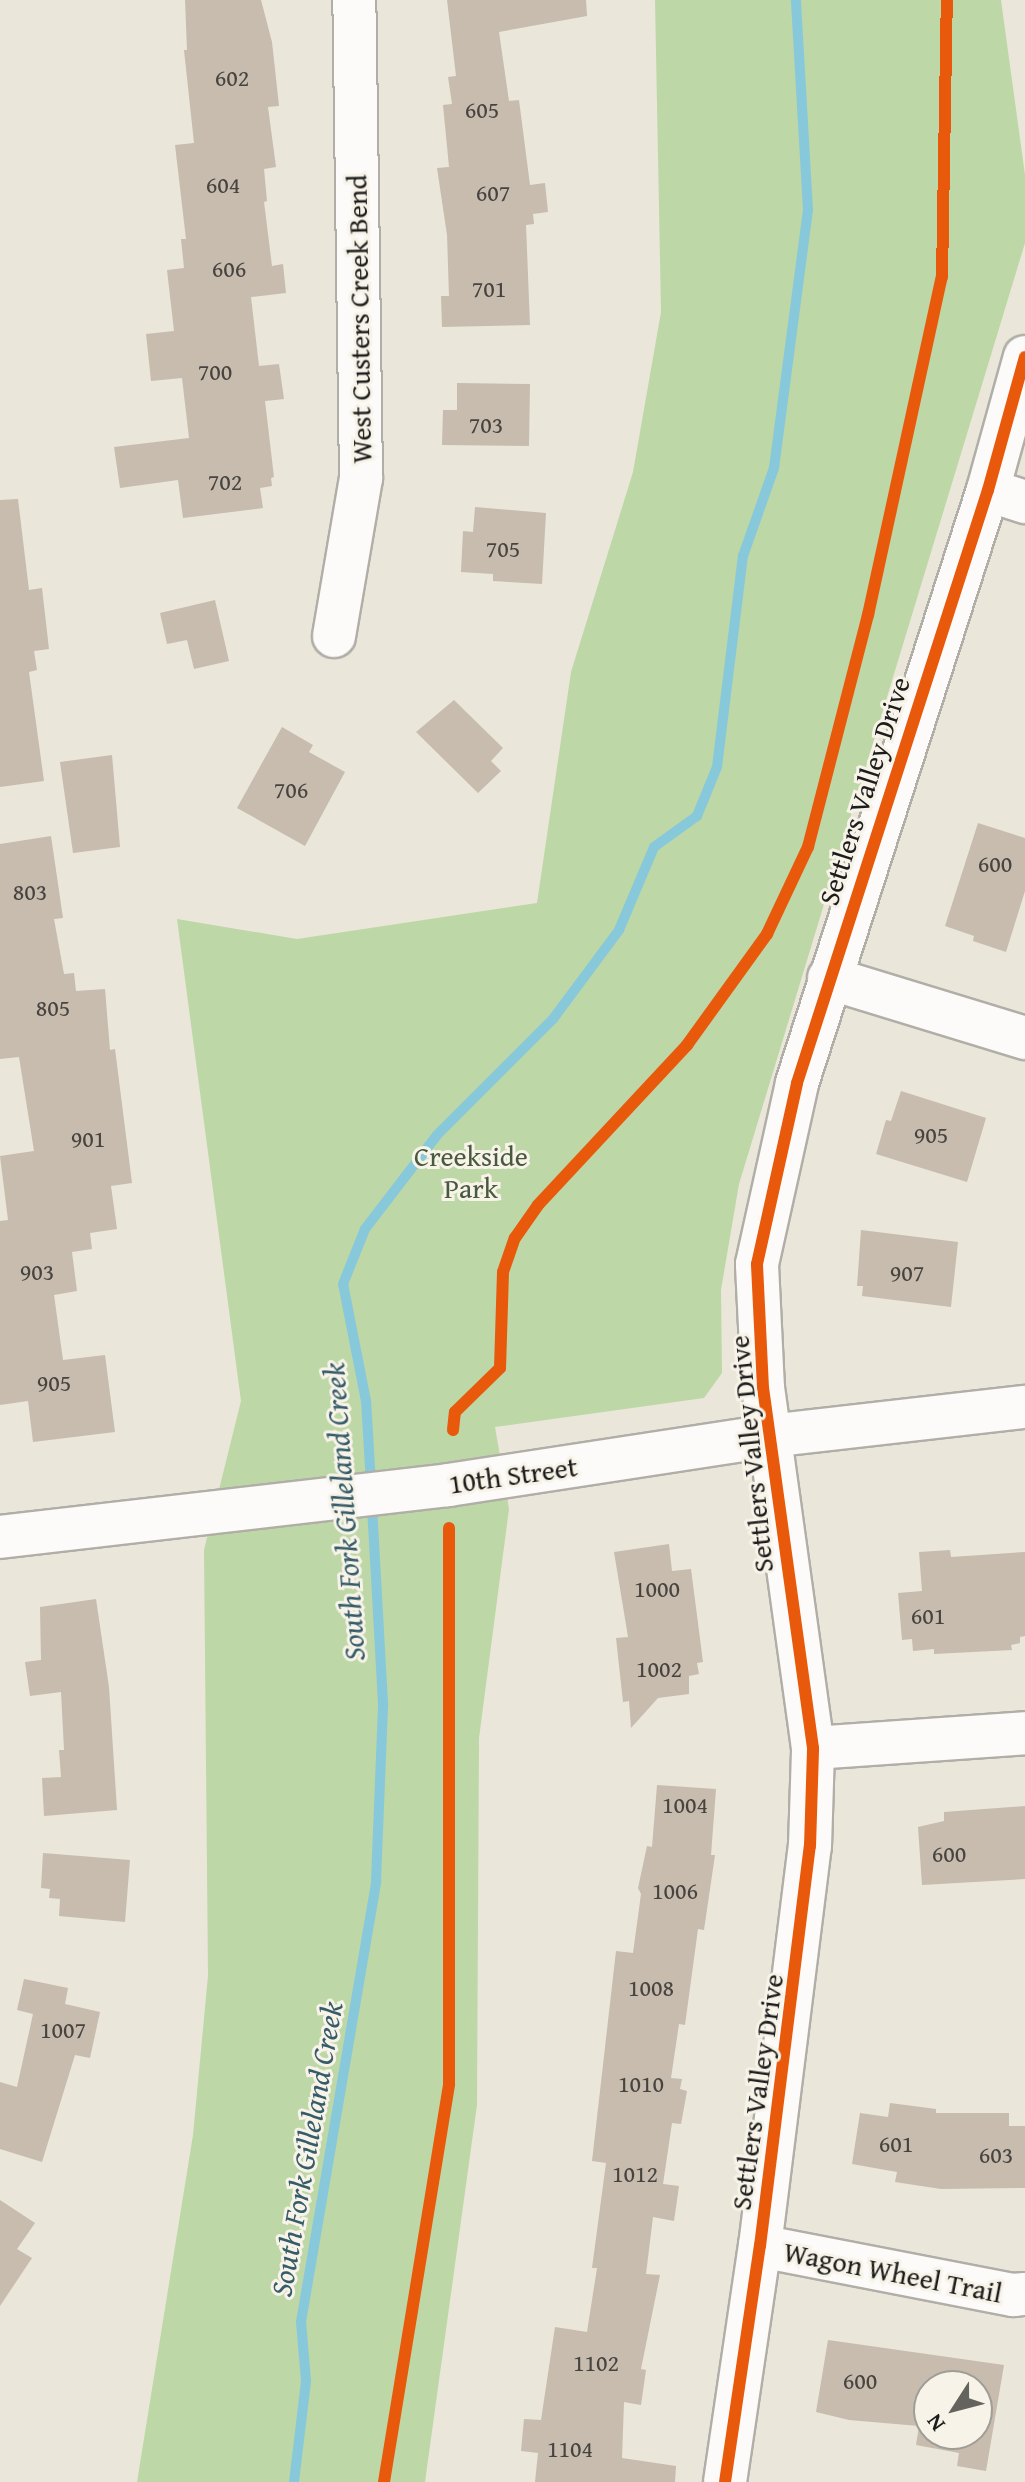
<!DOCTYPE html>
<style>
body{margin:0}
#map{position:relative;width:1025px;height:2482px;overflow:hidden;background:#eae6da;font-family:"Gentium Book Plus",serif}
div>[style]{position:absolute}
.green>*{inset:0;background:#bdd7a6}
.stream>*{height:10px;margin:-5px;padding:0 5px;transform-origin:5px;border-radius:5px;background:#88c8db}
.building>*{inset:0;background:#c7bcae}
.roads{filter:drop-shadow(2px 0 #b0aea7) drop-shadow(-2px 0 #b0aea7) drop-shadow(0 2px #b0aea7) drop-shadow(0 -2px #b0aea7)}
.minor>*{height:42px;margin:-21px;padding:0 21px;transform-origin:21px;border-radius:21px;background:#fcfbf9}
.cycleway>*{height:12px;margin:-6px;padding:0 6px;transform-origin:6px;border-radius:6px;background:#e8590c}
span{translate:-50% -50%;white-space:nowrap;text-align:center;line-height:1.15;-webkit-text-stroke:6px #f7f3e8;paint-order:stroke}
.number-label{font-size:24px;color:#474440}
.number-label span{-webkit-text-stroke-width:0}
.street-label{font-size:28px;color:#1c1c1c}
.park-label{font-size:28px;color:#48593d}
.water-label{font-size:30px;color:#365c69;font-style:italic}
.north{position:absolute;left:913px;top:2370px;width:80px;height:80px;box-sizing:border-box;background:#f7f3e8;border:2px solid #9f9d96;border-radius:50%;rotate:234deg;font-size:22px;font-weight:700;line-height:32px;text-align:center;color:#1c1c1c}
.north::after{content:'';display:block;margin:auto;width:28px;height:36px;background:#64635e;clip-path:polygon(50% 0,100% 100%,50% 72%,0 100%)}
</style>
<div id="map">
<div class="green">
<i style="clip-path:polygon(655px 0,1001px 0,1025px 175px,1025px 243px,739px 1184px,721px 1290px,722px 1373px,704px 1398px,495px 1427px,509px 1509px,479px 1738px,477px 2105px,425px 2482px,137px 2482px,193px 2135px,208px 1976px,204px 1550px,241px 1401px,177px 919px,297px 939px,537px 903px,571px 672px,633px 472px,661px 312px)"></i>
</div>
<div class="stream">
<i style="left:371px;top:1484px;width:83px;rotate:-93.4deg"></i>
<i style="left:366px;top:1401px;width:119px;rotate:-101.1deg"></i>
<i style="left:343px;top:1284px;width:59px;rotate:-68.2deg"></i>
<i style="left:365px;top:1229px;width:118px;rotate:-52.5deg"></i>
<i style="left:437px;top:1135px;width:164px;rotate:-45deg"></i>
<i style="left:553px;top:1019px;width:111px;rotate:-53.4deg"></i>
<i style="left:619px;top:930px;width:90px;rotate:-67.1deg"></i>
<i style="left:654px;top:847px;width:53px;rotate:-35.8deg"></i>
<i style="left:697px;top:816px;width:53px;rotate:-67.8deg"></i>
<i style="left:717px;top:767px;width:213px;rotate:-83deg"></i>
<i style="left:743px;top:556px;width:93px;rotate:-70.6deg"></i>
<i style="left:774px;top:468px;width:260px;rotate:-82.5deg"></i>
<i style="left:808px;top:210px;width:210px;rotate:-93.3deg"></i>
<i style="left:294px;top:2482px;width:102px;rotate:-83.2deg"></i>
<i style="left:306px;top:2381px;width:59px;rotate:-94.8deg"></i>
<i style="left:301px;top:2322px;width:447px;rotate:-80.3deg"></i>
<i style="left:376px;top:1881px;width:178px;rotate:-87.7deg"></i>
<i style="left:383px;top:1703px;width:199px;rotate:-93.2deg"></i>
</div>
<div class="building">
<i style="clip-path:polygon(185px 0,261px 0,272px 42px,279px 106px,268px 107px,276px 167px,264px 169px,267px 201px,264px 202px,272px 266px,283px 264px,286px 293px,251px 297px,259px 366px,279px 364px,284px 399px,265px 401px,274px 477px,271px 478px,272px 486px,260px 488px,263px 508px,183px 518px,178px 480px,120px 488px,114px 447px,189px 438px,182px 378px,151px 381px,146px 334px,174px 331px,167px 270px,184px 268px,181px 239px,186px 239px,175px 145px,194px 143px,184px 50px,187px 50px)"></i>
<i style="clip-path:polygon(447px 0,586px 0,587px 16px,499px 32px,509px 101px,519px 100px,530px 185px,545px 183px,548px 212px,533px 214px,534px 224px,526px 225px,530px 325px,442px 327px,441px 296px,449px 296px,447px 235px,437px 168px,449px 167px,443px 105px,452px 104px,448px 77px,456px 76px)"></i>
<i style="clip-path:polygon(457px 383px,530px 384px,529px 446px,442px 445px,443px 410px,457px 410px)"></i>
<i style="clip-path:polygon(18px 499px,29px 590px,42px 588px,49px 649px,34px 651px,37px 670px,29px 672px,44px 781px,0 787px,0 500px)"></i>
<i style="clip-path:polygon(475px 507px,546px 513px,542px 584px,493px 581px,493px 574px,461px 572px,463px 531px,473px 532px)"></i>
<i style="clip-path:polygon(215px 600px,229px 661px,194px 669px,187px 640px,167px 644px,160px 613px)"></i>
<i style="clip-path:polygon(454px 700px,503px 748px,491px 761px,501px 771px,478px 793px,416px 732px)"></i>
<i style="clip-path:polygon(282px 727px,313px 745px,309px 752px,345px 772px,305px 846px,237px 808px)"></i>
<i style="clip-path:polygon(112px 755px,120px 847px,73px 853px,60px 762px)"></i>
<i style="clip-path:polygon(978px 823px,1025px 838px,1025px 891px,1006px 952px,973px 941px,974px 936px,945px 926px)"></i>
<i style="clip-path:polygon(51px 836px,63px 918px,54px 919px,64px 974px,74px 973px,76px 991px,105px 989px,110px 1050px,115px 1049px,132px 1183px,111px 1186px,117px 1229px,90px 1233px,92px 1249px,72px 1252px,77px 1291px,54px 1295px,63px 1360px,105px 1355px,115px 1432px,33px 1442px,28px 1401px,0 1405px,0 1221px,8px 1220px,0 1156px,34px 1151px,19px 1057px,0 1059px,0 844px)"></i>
<i style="clip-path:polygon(901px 1091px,986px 1118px,967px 1182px,876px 1154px,886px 1120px,891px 1121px)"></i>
<i style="clip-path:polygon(861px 1230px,958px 1242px,951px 1307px,862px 1296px,863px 1286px,857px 1286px)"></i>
<i style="clip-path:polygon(669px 1544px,672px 1571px,691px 1569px,703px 1662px,697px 1663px,699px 1674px,689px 1676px,689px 1694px,658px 1698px,631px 1728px,629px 1701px,623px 1702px,616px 1638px,628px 1637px,614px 1552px)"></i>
<i style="clip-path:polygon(950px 1550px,951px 1557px,1025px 1552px,1025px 1636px,1020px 1637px,1020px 1643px,1011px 1645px,1012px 1650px,934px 1654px,934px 1649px,913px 1651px,912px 1639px,902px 1640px,898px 1593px,922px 1591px,919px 1552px)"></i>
<i style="clip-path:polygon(96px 1599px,109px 1687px,117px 1810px,44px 1816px,42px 1778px,61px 1777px,59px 1750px,64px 1750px,61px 1692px,30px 1696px,25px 1662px,41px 1660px,40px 1607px)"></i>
<i style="clip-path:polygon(657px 1785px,716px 1789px,711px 1855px,715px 1855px,704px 1930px,698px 1929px,685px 2025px,679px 2024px,671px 2078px,682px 2079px,680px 2089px,687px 2091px,681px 2124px,672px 2123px,663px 2184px,679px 2186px,674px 2221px,653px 2217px,646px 2274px,660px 2275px,641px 2369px,646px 2370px,641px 2405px,624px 2402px,622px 2458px,676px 2466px,675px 2482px,535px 2482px,538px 2453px,521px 2451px,524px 2419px,541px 2420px,555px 2327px,587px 2332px,597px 2268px,592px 2268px,606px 2163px,592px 2161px,616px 1951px,633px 1953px,641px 1894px,638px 1888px,647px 1846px,652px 1847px)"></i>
<i style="clip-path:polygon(1025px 1806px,1025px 1879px,922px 1885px,918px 1827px,944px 1821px,944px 1812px)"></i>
<i style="clip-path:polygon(43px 1853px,130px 1860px,125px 1922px,59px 1916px,60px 1899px,49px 1898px,50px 1889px,41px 1888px)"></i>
<i style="clip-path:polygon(24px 1979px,68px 1988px,65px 2004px,100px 2012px,90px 2058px,75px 2055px,42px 2162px,0 2149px,0 2082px,17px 2087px,33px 2014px,17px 2010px)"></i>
<i style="clip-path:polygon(890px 2103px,936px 2109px,936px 2113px,1009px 2113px,1009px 2126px,1025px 2126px,1025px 2188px,941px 2189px,895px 2182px,897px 2172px,852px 2164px,860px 2113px,888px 2117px)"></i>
<i style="clip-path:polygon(0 2200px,35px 2223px,17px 2249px,32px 2258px,0 2306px)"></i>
<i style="clip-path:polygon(evenodd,828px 2340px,1004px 2365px,986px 2471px,957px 2466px,959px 2453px,916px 2445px,919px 2426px,849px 2420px,816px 2412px,828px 2340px,929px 2386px,977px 2386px,977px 2434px,929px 2434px,929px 2386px)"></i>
</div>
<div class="roads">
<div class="minor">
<i style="left:988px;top:490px;width:39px;rotate:18deg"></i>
<i style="left:334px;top:636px;width:160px;rotate:-80.3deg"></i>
<i style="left:361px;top:478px;width:478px;rotate:-90.8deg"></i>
<i style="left:829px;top:978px;width:205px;rotate:17deg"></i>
<i style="left:0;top:1537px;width:451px;rotate:-6.6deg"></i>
<i style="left:448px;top:1485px;width:325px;rotate:-8.7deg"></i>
<i style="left:769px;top:1436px;width:258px;rotate:-6.5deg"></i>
<i style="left:813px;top:1748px;width:213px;rotate:-4deg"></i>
<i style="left:760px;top:2246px;width:258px;rotate:11deg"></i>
<i style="left:1013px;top:2295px;width:12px;rotate:-5deg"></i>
<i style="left:725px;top:2482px;width:239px;rotate:-81.6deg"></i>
<i style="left:760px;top:2246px;width:403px;rotate:-82.9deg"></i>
<i style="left:810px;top:1846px;width:98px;rotate:-88.2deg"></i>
<i style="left:813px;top:1748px;width:363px;rotate:-97.9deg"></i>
<i style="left:763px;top:1388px;width:124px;rotate:-92.8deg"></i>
<i style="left:757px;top:1264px;width:185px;rotate:-77.5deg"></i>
<i style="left:797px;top:1083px;width:623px;rotate:-72.15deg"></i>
<i style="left:988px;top:490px;width:138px;rotate:-74.5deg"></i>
</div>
</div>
<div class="cycleway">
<i style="left:453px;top:1430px;width:18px;rotate:-84deg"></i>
<i style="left:455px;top:1412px;width:63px;rotate:-44.4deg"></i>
<i style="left:500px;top:1368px;width:96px;rotate:-88.2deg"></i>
<i style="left:503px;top:1272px;width:36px;rotate:-71deg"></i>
<i style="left:515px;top:1238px;width:40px;rotate:-55.1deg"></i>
<i style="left:538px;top:1205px;width:219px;rotate:-47deg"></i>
<i style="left:687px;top:1045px;width:137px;rotate:-54.2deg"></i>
<i style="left:767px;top:934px;width:96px;rotate:-64.8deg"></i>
<i style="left:808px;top:847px;width:240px;rotate:-75.5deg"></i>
<i style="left:868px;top:615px;width:346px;rotate:-77.7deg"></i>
<i style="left:942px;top:277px;width:277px;rotate:-89deg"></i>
<i style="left:384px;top:2482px;width:403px;rotate:-80.7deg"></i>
<i style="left:449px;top:2084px;width:556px;rotate:-90deg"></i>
<i style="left:725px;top:2482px;width:239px;rotate:-81.6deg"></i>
<i style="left:760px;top:2246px;width:403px;rotate:-82.9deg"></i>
<i style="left:810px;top:1846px;width:98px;rotate:-88.2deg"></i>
<i style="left:813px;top:1748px;width:363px;rotate:-97.9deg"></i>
<i style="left:763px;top:1388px;width:124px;rotate:-92.8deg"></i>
<i style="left:757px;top:1264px;width:185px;rotate:-77.5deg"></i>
<i style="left:797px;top:1083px;width:623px;rotate:-72.15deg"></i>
<i style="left:988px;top:490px;width:138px;rotate:-74.5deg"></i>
</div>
<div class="number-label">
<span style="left:232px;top:78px">602</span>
<span style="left:482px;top:110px">605</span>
<span style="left:223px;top:185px">604</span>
<span style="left:493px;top:193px">607</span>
<span style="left:229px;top:269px">606</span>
<span style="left:489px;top:289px">701</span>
<span style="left:215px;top:372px">700</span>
<span style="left:486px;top:425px">703</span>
<span style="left:225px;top:482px">702</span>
<span style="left:503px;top:549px">705</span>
<span style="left:291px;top:790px">706</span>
<span style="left:995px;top:864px">600</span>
<span style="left:30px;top:892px">803</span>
<span style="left:53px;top:1008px">805</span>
<span style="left:931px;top:1135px">905</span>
<span style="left:88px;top:1139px">901</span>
<span style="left:37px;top:1272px">903</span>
<span style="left:907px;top:1273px">907</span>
<span style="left:54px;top:1383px">905</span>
<span style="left:657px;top:1589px">1000</span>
<span style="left:928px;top:1616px">601</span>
<span style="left:659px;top:1669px">1002</span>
<span style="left:685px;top:1805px">1004</span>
<span style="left:949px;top:1854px">600</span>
<span style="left:675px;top:1891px">1006</span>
<span style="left:651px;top:1988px">1008</span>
<span style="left:63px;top:2030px">1007</span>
<span style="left:641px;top:2084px">1010</span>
<span style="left:896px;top:2144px">601</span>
<span style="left:996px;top:2155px">603</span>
<span style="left:635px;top:2174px">1012</span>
<span style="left:596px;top:2363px">1102</span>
<span style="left:860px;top:2381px">600</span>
<span style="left:570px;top:2449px">1104</span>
</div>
<div class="street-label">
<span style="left:359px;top:319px;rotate:-91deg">West Custers Creek Bend</span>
<span style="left:864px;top:791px;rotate:-72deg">Settlers Valley Drive</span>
<span style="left:751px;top:1454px;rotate:-96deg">Settlers Valley Drive</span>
<span style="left:513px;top:1475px;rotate:-8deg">10th Street</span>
<span style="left:757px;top:2092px;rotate:-82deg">Settlers Valley Drive</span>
<span style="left:893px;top:2272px;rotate:11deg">Wagon Wheel Trail</span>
</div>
<div class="park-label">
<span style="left:471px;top:1172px">Creekside<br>Park</span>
</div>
<div class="water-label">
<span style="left:344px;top:1512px;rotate:-94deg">South Fork Gilleland Creek</span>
<span style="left:306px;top:2149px;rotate:-80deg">South Fork Gilleland Creek</span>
</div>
<div class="north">N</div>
</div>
